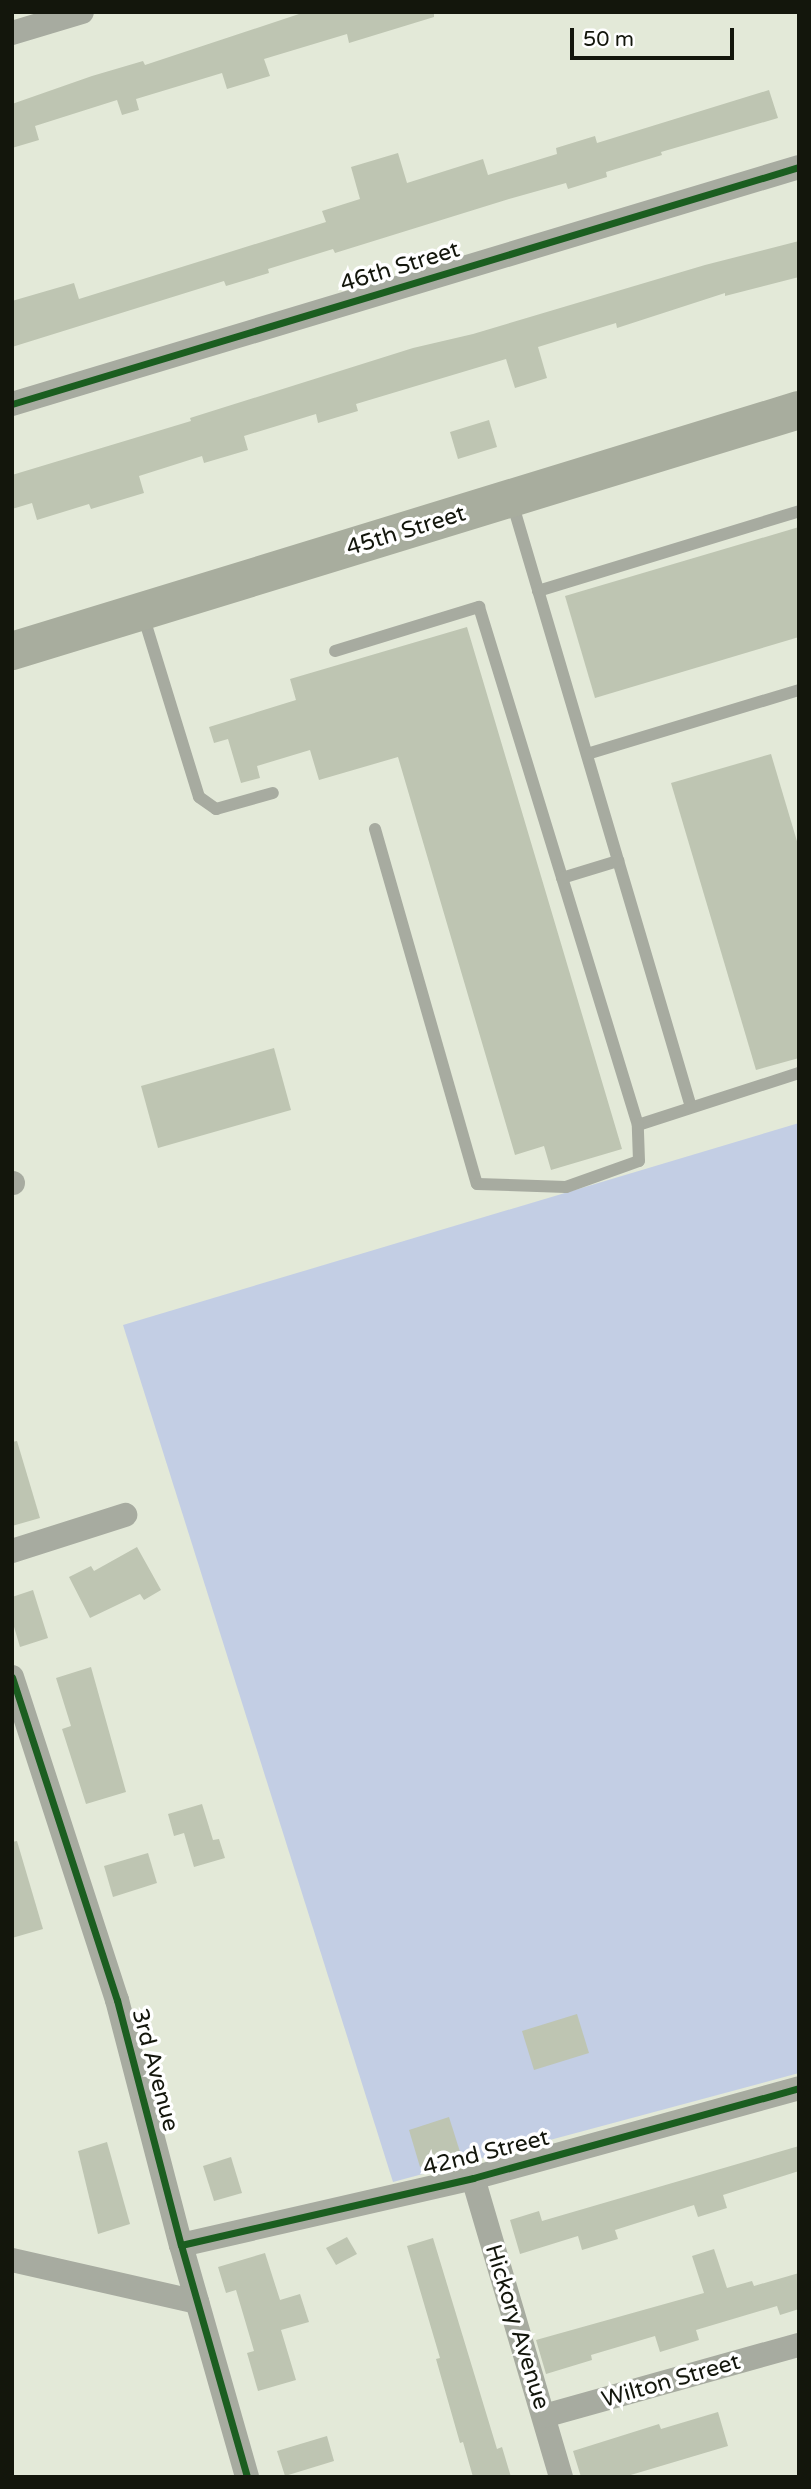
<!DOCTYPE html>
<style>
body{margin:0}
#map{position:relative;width:811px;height:2489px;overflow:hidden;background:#e3e9d8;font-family:"Varela Round",sans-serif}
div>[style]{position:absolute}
.green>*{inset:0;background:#c3cee4}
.building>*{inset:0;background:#bec5b2}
.service>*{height:12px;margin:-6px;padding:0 6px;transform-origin:6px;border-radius:6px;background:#a7aba0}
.minor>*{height:24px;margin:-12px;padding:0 12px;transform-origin:12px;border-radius:12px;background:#a7aba0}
.primary>*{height:38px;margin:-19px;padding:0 19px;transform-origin:19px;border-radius:19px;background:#a8ad9e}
.cycleway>*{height:7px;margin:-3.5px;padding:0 3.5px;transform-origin:3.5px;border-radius:3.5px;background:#1b5e20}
span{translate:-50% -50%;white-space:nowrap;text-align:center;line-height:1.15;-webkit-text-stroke:7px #fff;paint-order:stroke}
.street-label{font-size:23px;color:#13160c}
.frame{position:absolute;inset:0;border:14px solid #13160c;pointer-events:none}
.scale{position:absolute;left:570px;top:28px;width:164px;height:32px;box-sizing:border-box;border:4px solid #13160c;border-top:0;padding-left:9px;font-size:21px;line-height:24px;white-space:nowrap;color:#13160c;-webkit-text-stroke:5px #fff;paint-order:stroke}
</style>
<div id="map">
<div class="green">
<i style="clip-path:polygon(799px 1123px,799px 2073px,393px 2182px,123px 1325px)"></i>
</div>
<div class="building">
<i style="clip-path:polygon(305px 12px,434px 12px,434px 17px,349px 43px,347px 34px,264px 59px,270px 76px,227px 89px,222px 73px,136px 99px,139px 110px,122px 115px,117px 100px,35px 126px,39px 140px,12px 148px,12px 104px,92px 76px,143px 61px,145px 65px)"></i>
<i style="clip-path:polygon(769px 90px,778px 118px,661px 152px,662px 155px,606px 172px,607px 177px,568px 189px,566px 183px,509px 199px,335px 253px,333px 249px,268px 269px,269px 273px,226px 286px,224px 281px,12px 347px,12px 301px,74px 283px,79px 299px,326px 222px,322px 211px,360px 199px,351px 167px,398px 153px,407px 183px,483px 159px,488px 175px,557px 154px,556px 148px,595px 136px,597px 143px)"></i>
<i style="clip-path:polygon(799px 241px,799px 277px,725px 296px,725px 293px,617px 328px,616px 323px,538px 347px,547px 378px,515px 388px,506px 359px,356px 404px,358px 411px,318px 423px,316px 414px,244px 436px,248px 450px,204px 463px,202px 456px,139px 476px,144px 493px,91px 509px,89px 504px,37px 520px,32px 503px,12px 509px,12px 475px,191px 421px,190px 418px,413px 348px,473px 334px,705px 265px)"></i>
<i style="clip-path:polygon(489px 420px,497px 447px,458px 459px,450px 432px)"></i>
<i style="clip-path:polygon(799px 527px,799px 637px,595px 698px,565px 596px)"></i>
<i style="clip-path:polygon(467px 627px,622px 1149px,551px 1170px,544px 1146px,515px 1155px,398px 757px,319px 780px,310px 750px,257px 766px,260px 778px,241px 783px,228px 739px,214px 743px,209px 727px,296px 700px,290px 679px)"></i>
<i style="clip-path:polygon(771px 754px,799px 848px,799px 1058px,756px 1070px,671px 783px)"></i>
<i style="clip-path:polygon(274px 1048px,291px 1110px,158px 1148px,141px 1086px)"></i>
<i style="clip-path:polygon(17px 1441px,40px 1518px,12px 1526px,12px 1442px)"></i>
<i style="clip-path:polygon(137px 1547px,161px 1590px,144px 1600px,140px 1594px,90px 1618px,69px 1577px,91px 1566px,94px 1571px)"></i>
<i style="clip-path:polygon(33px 1590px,48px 1638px,20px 1647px,12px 1620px,12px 1597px)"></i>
<i style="clip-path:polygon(91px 1667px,126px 1792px,86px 1804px,62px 1729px,71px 1726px,56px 1678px)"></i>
<i style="clip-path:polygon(202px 1804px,213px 1840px,219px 1839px,225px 1858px,194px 1867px,184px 1833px,174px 1836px,168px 1814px)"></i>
<i style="clip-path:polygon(17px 1841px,43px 1929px,12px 1938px,12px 1842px)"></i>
<i style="clip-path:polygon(148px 1853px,157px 1883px,113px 1897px,104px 1866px)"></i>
<i style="clip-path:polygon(577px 2014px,589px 2053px,534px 2070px,522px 2031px)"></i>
<i style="clip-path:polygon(449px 2117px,461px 2155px,420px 2167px,409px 2130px)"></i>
<i style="clip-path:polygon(107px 2142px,130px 2224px,98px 2234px,78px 2151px)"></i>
<i style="clip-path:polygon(799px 2146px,799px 2171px,723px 2195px,727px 2208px,698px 2217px,694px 2205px,615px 2230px,618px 2239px,582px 2250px,578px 2236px,520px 2254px,510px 2220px,539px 2211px,542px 2221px)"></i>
<i style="clip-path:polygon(231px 2157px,242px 2193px,214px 2201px,203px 2166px)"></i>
<i style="clip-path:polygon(347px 2237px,357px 2254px,336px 2265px,326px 2248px)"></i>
<i style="clip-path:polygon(433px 2238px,497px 2449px,502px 2447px,511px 2477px,473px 2477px,463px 2442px,460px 2443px,436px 2359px,440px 2358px,407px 2246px)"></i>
<i style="clip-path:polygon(714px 2249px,727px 2288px,752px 2281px,754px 2286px,799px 2273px,799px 2309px,780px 2315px,777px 2306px,696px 2330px,699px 2340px,660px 2352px,655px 2336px,591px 2355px,592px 2360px,546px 2374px,536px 2340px,704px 2293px,692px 2256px)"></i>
<i style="clip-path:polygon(265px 2253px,280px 2300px,300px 2294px,309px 2322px,281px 2330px,296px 2380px,258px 2391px,247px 2353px,254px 2351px,236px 2290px,226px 2293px,218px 2267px)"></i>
<i style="clip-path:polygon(718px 2412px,728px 2446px,624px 2477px,581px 2477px,573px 2451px,659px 2424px,661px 2429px)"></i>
<i style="clip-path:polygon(327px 2436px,334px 2461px,285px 2476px,277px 2451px)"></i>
</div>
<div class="service">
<i style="left:512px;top:502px;width:631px;rotate:73.52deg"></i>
<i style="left:538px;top:591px;width:273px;rotate:-17deg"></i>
<i style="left:143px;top:615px;width:190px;rotate:72.9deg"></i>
<i style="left:199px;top:797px;width:21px;rotate:35deg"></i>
<i style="left:216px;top:809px;width:59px;rotate:-15.7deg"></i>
<i style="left:335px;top:651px;width:151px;rotate:-17deg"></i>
<i style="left:479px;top:607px;width:542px;rotate:72.94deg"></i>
<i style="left:638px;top:1125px;width:169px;rotate:-17.9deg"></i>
<i style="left:587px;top:754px;width:221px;rotate:-16.8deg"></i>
<i style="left:375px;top:829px;width:369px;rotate:74deg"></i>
<i style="left:477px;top:1184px;width:89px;rotate:1.9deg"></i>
<i style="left:566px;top:1187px;width:77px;rotate:-19.6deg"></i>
<i style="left:639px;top:1161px;width:36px;rotate:-92deg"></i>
<i style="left:562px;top:878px;width:59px;rotate:-16.9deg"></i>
</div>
<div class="minor">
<i style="left:12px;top:33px;width:73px;rotate:-16.7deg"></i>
<i style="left:12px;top:404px;width:822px;rotate:-16.76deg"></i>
<i style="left:12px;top:1183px;width:1px"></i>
<i style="left:12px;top:1551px;width:119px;rotate:-17.7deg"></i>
<i style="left:12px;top:1677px;width:340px;rotate:72deg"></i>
<i style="left:117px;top:2000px;width:253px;rotate:75.4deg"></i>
<i style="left:181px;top:2245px;width:241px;rotate:74.1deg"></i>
<i style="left:473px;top:2178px;width:312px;rotate:73.6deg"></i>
<i style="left:181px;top:2245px;width:300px;rotate:-12.9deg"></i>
<i style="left:473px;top:2178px;width:338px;rotate:-15.4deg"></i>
<i style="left:12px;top:2260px;width:190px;rotate:12.8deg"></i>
<i style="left:544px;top:2416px;width:265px;rotate:-15.6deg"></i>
</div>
<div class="primary">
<i style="left:12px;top:651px;width:823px;rotate:-17.03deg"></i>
</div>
<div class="cycleway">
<i style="left:12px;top:404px;width:822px;rotate:-16.76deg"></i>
<i style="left:12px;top:1677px;width:340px;rotate:72deg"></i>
<i style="left:117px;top:2000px;width:253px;rotate:75.4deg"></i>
<i style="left:181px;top:2245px;width:241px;rotate:74.1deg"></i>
<i style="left:181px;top:2245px;width:300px;rotate:-12.9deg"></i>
<i style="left:473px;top:2178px;width:338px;rotate:-15.4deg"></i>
</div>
<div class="street-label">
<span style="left:400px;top:267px;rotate:-17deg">46th Street</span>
<span style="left:406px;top:531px;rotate:-17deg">45th Street</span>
<span style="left:155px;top:2070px;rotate:75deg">3rd Avenue</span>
<span style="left:486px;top:2153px;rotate:-14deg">42nd Street</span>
<span style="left:517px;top:2327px;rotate:73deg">Hickory Avenue</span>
<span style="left:671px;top:2381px;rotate:-16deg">Wilton Street</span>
</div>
<div class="frame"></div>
<div class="scale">50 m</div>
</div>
